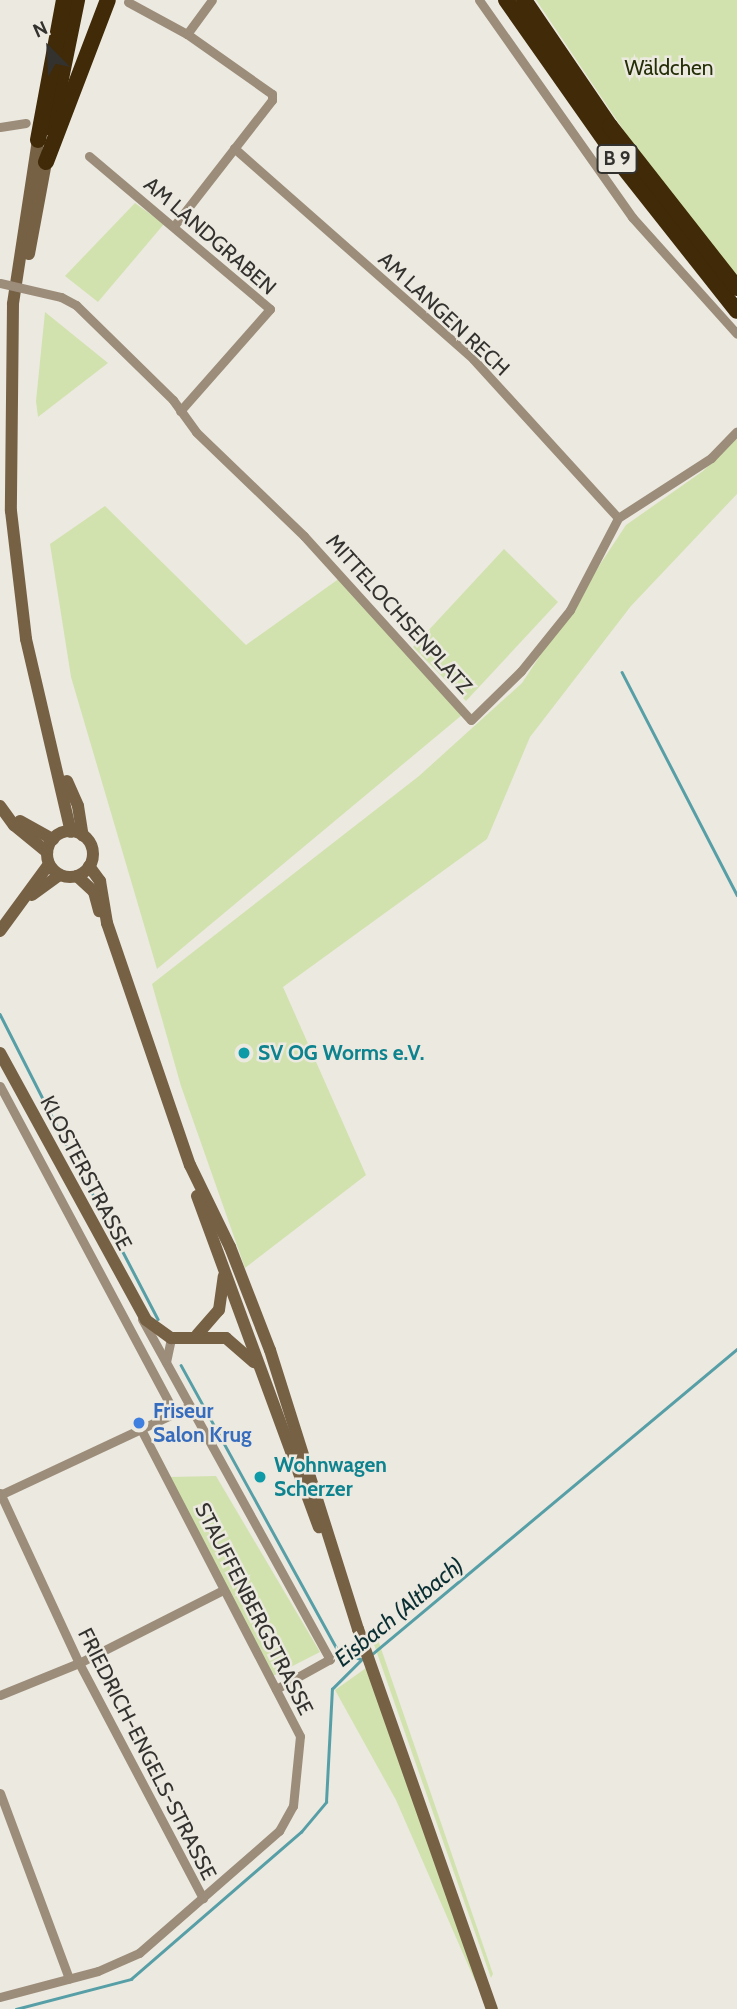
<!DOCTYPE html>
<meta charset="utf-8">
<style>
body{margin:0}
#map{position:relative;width:737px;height:2009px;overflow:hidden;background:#ece9e0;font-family:Cabin,sans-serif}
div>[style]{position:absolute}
.green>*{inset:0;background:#d1e2ae}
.stream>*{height:2.5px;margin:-1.25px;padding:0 1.25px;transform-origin:1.25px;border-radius:1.25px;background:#579fa7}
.street>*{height:9px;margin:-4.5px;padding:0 4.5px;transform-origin:4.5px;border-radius:4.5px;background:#9c8d7a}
.secondary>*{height:12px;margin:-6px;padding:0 6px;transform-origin:6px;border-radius:6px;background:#776145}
.secondary>.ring{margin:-6px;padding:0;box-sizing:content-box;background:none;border:12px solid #776145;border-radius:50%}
.highway>*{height:16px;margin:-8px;padding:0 8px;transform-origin:8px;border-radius:8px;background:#412a07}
.street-bridge>*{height:9px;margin:-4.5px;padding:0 4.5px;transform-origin:4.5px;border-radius:4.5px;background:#9c8d7a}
.dots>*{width:19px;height:19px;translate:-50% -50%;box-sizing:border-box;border:4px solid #ece9e0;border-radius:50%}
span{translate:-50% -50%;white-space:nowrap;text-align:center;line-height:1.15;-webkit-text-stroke:5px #ece9e0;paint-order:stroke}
.shield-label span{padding:2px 5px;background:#ece9e0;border:2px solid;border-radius:5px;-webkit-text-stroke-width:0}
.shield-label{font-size:19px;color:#33322f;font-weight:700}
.park-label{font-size:21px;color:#252f07}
.street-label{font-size:21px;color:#33322f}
.culture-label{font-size:21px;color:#0d838f;font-weight:700}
.left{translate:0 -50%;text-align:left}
.shop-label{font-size:21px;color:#366cbe;font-weight:700}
.water-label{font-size:23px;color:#0a2f33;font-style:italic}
.north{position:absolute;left:14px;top:14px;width:70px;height:70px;-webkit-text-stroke:5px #ece9e0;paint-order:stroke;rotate:336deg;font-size:19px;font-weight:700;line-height:28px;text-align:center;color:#33322f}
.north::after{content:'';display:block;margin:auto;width:24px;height:32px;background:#33322f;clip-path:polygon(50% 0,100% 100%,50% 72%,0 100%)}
</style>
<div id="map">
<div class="green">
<i style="clip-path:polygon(536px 0,737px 0,737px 280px,647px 165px)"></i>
<i style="clip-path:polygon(135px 203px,164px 224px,98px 302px,65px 276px)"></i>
<i style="clip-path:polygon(45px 312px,108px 363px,38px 417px,36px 401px)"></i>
<i style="clip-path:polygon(737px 437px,737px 494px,631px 606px,530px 737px,487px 839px,283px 987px,366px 1175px,245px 1268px,181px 1086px,152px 984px,419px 776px,522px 683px,626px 525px,703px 471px)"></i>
<i style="clip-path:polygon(105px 506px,246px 645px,340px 578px,462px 715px,157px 969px,71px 677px,50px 544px)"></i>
<i style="clip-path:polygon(504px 549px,558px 602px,466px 701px,413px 647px)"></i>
<i style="clip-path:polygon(216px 1476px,320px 1652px,273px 1676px,169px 1477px)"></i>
<i style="clip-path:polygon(375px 1631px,493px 1974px,491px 1978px,370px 1633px)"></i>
<i style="clip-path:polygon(366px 1668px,476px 1980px,475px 1981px,396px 1800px,335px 1690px)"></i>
</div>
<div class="stream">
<i style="left:622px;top:672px;width:251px;rotate:62.7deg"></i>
<i style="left:0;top:1014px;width:146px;rotate:63.1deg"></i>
<i style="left:72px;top:1154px;width:186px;rotate:62.5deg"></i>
<i style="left:181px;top:1365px;width:328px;rotate:61.2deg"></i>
<i style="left:339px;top:1652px;width:22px;rotate:18deg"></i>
<i style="left:371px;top:1655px;width:477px;rotate:-39.9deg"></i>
<i style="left:16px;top:2009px;width:119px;rotate:-14.6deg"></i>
<i style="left:131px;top:1979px;width:225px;rotate:-40.9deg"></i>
<i style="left:301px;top:1832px;width:39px;rotate:-50deg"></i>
<i style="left:326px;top:1802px;width:113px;rotate:-87deg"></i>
<i style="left:332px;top:1689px;width:45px;rotate:-45deg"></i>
</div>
<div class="street">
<i style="left:479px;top:0;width:266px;rotate:54.8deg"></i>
<i style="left:632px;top:217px;width:157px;rotate:48.1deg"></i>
<i style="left:128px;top:2px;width:67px;rotate:28.5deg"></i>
<i style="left:187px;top:34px;width:104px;rotate:35.2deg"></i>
<i style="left:272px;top:94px;width:6px;rotate:90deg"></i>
<i style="left:272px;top:100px;width:160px;rotate:127.9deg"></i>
<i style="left:187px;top:34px;width:42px;rotate:-53.7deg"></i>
<i style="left:0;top:127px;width:26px;rotate:-9deg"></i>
<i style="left:234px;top:148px;width:319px;rotate:41.4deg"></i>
<i style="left:473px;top:359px;width:215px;rotate:47.6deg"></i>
<i style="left:89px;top:156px;width:237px;rotate:40.2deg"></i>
<i style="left:270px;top:309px;width:136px;rotate:131.4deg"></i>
<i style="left:61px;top:297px;width:17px;rotate:28deg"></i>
<i style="left:76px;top:305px;width:136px;rotate:44.4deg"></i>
<i style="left:173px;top:400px;width:39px;rotate:54deg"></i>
<i style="left:196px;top:432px;width:150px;rotate:43.9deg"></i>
<i style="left:304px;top:536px;width:248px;rotate:47.8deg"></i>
<i style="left:471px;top:720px;width:70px;rotate:-44.4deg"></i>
<i style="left:521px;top:671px;width:78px;rotate:-51.2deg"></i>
<i style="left:570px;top:610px;width:104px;rotate:-62.4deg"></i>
<i style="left:618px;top:518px;width:111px;rotate:-32.8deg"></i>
<i style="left:711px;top:458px;width:37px;rotate:-46deg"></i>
<i style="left:0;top:1086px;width:372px;rotate:61.9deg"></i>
<i style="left:142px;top:1319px;width:389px;rotate:61.1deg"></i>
<i style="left:330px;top:1659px;width:62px;rotate:150.9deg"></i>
<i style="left:166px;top:1362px;width:25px;rotate:-78deg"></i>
<i style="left:0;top:1493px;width:187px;rotate:65.1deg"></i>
<i style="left:79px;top:1663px;width:266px;rotate:62.2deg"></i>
<i style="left:0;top:1495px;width:210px;rotate:-25.1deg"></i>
<i style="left:0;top:1695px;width:85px;rotate:-22.1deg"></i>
<i style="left:79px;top:1663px;width:161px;rotate:-26.9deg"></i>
<i style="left:0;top:1793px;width:198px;rotate:69.6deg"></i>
<i style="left:0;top:1997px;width:101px;rotate:-14.9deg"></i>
<i style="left:98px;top:1971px;width:45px;rotate:-23.7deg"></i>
<i style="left:139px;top:1953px;width:186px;rotate:-41.1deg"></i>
<i style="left:279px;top:1831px;width:29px;rotate:-61deg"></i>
<i style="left:293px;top:1806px;width:70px;rotate:-84.3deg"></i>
<i style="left:300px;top:1736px;width:343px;rotate:-117.4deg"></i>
</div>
<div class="secondary">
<i style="left:38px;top:140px;width:166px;rotate:98.7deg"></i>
<i style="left:13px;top:304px;width:207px;rotate:90.6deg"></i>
<i style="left:11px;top:511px;width:129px;rotate:83.3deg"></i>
<i style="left:26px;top:639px;width:198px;rotate:76.9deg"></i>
<i style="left:29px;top:254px;width:94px;rotate:-79.5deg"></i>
<i style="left:67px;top:781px;width:27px;rotate:66deg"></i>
<i style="left:78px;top:806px;width:30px;rotate:81deg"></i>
<i style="left:0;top:806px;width:24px;rotate:54deg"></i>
<i style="left:14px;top:825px;width:43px;rotate:39.3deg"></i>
<i style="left:20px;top:821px;width:38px;rotate:29deg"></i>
<i class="ring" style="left:47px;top:831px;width:34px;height:34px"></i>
<i style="left:89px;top:866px;width:19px;rotate:54deg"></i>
<i style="left:100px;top:881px;width:43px;rotate:80.5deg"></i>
<i style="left:107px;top:923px;width:256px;rotate:71.1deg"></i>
<i style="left:190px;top:1165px;width:91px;rotate:64deg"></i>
<i style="left:230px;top:1247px;width:110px;rotate:68.8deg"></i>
<i style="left:270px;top:1350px;width:293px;rotate:72.5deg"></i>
<i style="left:358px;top:1629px;width:403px;rotate:70.6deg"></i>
<i style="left:77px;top:876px;width:23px;rotate:43deg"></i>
<i style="left:94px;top:892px;width:20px;rotate:75deg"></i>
<i style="left:32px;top:895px;width:34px;rotate:-36deg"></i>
<i style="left:0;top:931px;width:83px;rotate:-53.8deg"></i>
<i style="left:0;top:1053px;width:304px;rotate:61.3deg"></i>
<i style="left:146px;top:1320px;width:31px;rotate:36deg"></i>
<i style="left:171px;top:1338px;width:55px"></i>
<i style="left:226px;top:1338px;width:37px;rotate:41deg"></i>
<i style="left:197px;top:1196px;width:353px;rotate:69.8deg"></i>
<i style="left:197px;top:1335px;width:33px;rotate:-49deg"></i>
<i style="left:219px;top:1310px;width:34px;rotate:-82deg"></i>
</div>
<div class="highway">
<i style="left:506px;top:0;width:205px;rotate:54.9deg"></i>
<i style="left:624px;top:168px;width:182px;rotate:51.7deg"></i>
<i style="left:524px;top:0;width:153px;rotate:55.7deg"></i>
<i style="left:610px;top:126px;width:206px;rotate:51.9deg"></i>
<i style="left:51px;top:128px;width:131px;rotate:-78.5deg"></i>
<i style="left:38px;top:140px;width:142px;rotate:-79.5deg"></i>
<i style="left:46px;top:162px;width:173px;rotate:-69.1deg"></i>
</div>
<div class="street-bridge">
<i style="left:0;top:283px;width:63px;rotate:12.9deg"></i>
</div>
<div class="dots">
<i style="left:244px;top:1053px;background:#0f9aa8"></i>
<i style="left:139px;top:1423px;background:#3f7fe0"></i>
<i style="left:260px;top:1477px;background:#0f9aa8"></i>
</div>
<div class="shield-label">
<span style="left:617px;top:159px">B 9</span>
</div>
<div class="park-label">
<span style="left:669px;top:68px">Wäldchen</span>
</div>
<div class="street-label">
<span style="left:210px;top:236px;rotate:41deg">AM LANDGRABEN</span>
<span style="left:444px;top:314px;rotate:43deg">AM LANGEN RECH</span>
<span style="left:399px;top:614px;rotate:48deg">MITTELOCHSENPLATZ</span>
<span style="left:86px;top:1173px;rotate:62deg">KLOSTERSTRASSE</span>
<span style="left:254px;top:1609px;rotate:63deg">STAUFFENBERGSTRASSE</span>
<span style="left:147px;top:1754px;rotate:63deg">FRIEDRICH-ENGELS-STRASSE</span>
</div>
<div class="culture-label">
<span class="left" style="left:258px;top:1053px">SV OG Worms e.V.</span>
<span class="left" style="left:274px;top:1477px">Wohnwagen<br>Scherzer</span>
</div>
<div class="shop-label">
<span class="left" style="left:153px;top:1423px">Friseur<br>Salon Krug</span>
</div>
<div class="water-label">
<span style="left:399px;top:1612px;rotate:-39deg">Eisbach (Altbach)</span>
</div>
<div class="north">N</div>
</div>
